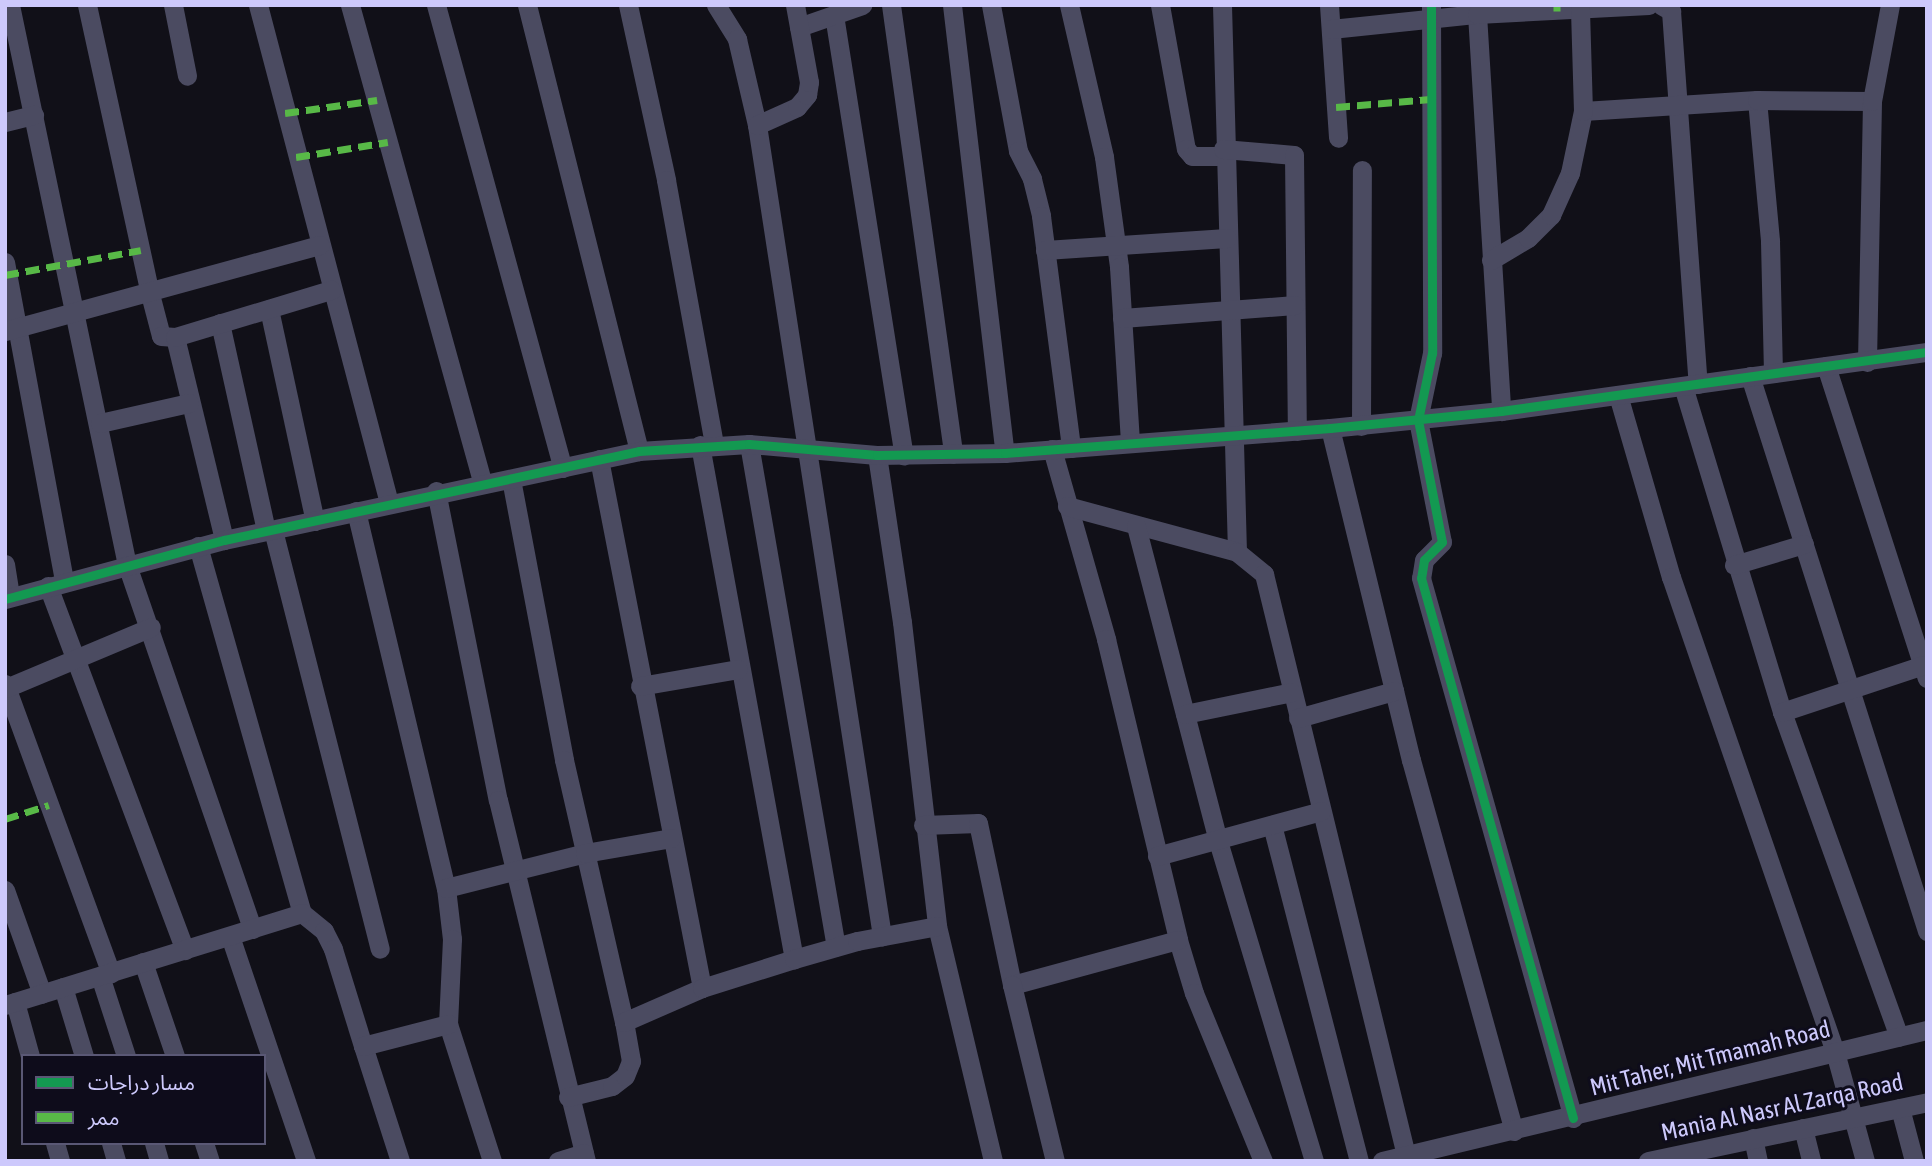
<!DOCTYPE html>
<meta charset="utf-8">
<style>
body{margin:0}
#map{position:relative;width:1932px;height:1166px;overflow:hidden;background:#111018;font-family:"Asap Condensed","Noto Sans Arabic",sans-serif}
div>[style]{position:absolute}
.street>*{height:19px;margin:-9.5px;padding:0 9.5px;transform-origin:9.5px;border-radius:9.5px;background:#4b4b61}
.quiet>*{height:7px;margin-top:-3.5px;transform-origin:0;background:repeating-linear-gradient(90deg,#58b947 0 14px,transparent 0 21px)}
.cycleway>*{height:9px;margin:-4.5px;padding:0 4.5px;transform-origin:4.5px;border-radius:4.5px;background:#139951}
span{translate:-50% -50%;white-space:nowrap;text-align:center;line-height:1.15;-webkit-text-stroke:6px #0e0c1b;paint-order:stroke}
.street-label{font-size:24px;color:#cdc9fc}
.frame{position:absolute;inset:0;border:7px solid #cdc9fc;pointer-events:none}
.legend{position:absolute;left:21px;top:1054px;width:245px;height:91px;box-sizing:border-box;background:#0e0c1b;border:2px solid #5a5875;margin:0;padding:9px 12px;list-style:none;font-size:21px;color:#cdc9fc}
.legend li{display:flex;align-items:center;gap:14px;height:35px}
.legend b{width:35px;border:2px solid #5a5875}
</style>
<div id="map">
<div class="street">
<i style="left:10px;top:5px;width:572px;rotate:78.2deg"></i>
<i style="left:127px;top:565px;width:385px;rotate:71deg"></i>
<i style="left:87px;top:5px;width:296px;rotate:77.7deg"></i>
<i style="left:150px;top:294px;width:43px;rotate:75.3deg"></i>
<i style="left:161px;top:336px;width:14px;rotate:4deg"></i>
<i style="left:175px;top:337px;width:209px;rotate:76.4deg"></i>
<i style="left:173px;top:5px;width:72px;rotate:78.8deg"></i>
<i style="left:258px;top:5px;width:515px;rotate:75.26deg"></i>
<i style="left:350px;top:5px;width:497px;rotate:74.5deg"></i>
<i style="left:436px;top:5px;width:480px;rotate:74.7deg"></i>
<i style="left:527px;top:5px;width:460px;rotate:75.9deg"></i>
<i style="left:628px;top:5px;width:179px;rotate:77.7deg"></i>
<i style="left:666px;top:180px;width:269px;rotate:79.7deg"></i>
<i style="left:716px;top:5px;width:40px;rotate:58deg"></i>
<i style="left:737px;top:39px;width:88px;rotate:76.9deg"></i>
<i style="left:757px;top:125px;width:821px;rotate:81.24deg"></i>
<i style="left:891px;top:5px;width:453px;rotate:82.1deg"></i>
<i style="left:952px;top:5px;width:451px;rotate:83.3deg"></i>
<i style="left:991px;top:5px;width:148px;rotate:79.5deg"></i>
<i style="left:1018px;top:151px;width:31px;rotate:63deg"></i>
<i style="left:1032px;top:179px;width:38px;rotate:76deg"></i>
<i style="left:1041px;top:216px;width:234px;rotate:82.6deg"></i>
<i style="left:1069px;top:5px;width:156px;rotate:77deg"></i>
<i style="left:1104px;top:157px;width:111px;rotate:82.2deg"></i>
<i style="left:1119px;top:267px;width:176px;rotate:86.4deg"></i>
<i style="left:1160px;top:5px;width:146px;rotate:79.8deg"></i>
<i style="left:1186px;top:149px;width:9px;rotate:49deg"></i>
<i style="left:1192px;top:156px;width:32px"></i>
<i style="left:1222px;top:5px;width:547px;rotate:88.43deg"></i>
<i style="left:1329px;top:5px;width:133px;rotate:86.1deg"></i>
<i style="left:1431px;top:5px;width:348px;rotate:89.8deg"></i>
<i style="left:1432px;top:353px;width:68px;rotate:101.8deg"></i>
<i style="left:1418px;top:420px;width:124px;rotate:78.9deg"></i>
<i style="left:1442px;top:542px;width:25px;rotate:135deg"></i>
<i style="left:1424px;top:560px;width:18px;rotate:99deg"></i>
<i style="left:1421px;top:578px;width:561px;rotate:74.28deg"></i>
<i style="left:1661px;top:5px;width:12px;rotate:31deg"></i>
<i style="left:1671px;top:11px;width:374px;rotate:85.9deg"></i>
<i style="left:1477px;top:14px;width:398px;rotate:86.5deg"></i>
<i style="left:834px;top:15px;width:446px;rotate:81deg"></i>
<i style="left:799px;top:27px;width:67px;rotate:-19.2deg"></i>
<i style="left:1331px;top:29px;width:147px;rotate:-5.9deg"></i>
<i style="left:1477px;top:14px;width:172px;rotate:-3deg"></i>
<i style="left:1757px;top:100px;width:142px;rotate:84.7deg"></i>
<i style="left:1770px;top:241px;width:132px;rotate:88.7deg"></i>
<i style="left:1583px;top:111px;width:174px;rotate:-3.6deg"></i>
<i style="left:1757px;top:100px;width:115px;rotate:0.5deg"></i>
<i style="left:5px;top:122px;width:30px;rotate:-14deg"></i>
<i style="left:757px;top:125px;width:44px;rotate:-24.2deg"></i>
<i style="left:797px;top:107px;width:16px;rotate:-50deg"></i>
<i style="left:807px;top:95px;width:13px;rotate:-81deg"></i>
<i style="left:809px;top:82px;width:78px;rotate:-100.3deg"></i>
<i style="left:1223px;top:149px;width:71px;rotate:4.8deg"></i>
<i style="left:1294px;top:155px;width:276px;rotate:89.4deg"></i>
<i style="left:1045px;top:250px;width:182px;rotate:-3.8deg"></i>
<i style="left:1491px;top:260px;width:43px;rotate:-30.7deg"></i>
<i style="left:1528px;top:238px;width:33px;rotate:-45deg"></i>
<i style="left:1551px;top:215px;width:46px;rotate:-65.7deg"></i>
<i style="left:1570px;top:173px;width:63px;rotate:-78.2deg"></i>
<i style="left:1583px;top:111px;width:102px;rotate:-91.7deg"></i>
<i style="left:5px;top:262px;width:324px;rotate:79.5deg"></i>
<i style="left:269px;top:309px;width:217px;rotate:77.8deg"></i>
<i style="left:1122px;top:318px;width:173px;rotate:-4.3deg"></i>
<i style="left:220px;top:323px;width:213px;rotate:77.5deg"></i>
<i style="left:5px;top:331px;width:326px;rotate:-15.3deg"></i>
<i style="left:175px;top:337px;width:163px;rotate:-16.8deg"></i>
<i style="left:1867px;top:362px;width:261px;rotate:-88.9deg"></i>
<i style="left:1872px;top:101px;width:98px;rotate:-79.4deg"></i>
<i style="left:1826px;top:366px;width:328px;rotate:72.1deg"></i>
<i style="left:1750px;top:376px;width:583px;rotate:72.31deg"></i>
<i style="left:1683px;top:386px;width:341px;rotate:73.1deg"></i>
<i style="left:1782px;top:712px;width:345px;rotate:70.2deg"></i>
<i style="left:1618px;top:395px;width:190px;rotate:73.8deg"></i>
<i style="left:1671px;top:577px;width:503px;rotate:70.95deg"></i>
<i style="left:1835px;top:1052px;width:113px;rotate:74.6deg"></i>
<i style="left:100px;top:423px;width:91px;rotate:-12.7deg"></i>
<i style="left:1361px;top:426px;width:256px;rotate:-89.8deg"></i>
<i style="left:1330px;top:428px;width:342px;rotate:76.3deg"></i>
<i style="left:1411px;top:760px;width:385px;rotate:74.5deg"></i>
<i style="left:749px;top:444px;width:510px;rotate:80.19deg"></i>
<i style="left:700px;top:445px;width:523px;rotate:79.64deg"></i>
<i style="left:1052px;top:449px;width:198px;rotate:74.1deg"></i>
<i style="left:1106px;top:639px;width:309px;rotate:76.5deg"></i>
<i style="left:1178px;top:940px;width:55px;rotate:73.2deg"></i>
<i style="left:1194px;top:993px;width:182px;rotate:67.7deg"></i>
<i style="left:877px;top:455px;width:169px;rotate:81.5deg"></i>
<i style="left:902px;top:622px;width:306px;rotate:83.4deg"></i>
<i style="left:937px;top:926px;width:242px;rotate:76.6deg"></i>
<i style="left:599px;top:459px;width:539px;rotate:78.98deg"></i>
<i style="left:511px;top:479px;width:286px;rotate:79.3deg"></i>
<i style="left:564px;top:760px;width:269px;rotate:77.1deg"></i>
<i style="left:436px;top:491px;width:315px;rotate:78.7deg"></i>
<i style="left:498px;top:800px;width:372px;rotate:76.3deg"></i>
<i style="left:1067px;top:506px;width:176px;rotate:15.1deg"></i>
<i style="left:1237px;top:552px;width:35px;rotate:39deg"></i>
<i style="left:1264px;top:574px;width:598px;rotate:76.27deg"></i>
<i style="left:356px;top:511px;width:388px;rotate:76.6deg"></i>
<i style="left:446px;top:888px;width:51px;rotate:83.3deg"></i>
<i style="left:452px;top:939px;width:85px;rotate:92.7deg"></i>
<i style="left:448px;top:1024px;width:144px;rotate:72.2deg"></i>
<i style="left:1136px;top:526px;width:325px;rotate:75.4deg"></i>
<i style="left:1218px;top:841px;width:334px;rotate:73.3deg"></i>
<i style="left:273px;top:530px;width:432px;rotate:75.7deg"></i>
<i style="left:198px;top:546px;width:381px;rotate:74.2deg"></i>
<i style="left:302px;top:913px;width:28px;rotate:39deg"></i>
<i style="left:324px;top:931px;width:20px;rotate:63deg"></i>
<i style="left:333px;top:949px;width:102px;rotate:72.8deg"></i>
<i style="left:5px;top:564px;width:33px;rotate:81deg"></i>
<i style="left:1734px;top:565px;width:73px;rotate:-16.7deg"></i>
<i style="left:48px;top:586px;width:389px;rotate:69.4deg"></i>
<i style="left:5px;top:599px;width:227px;rotate:-15.1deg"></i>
<i style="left:224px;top:540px;width:424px;rotate:-12.1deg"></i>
<i style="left:639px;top:451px;width:110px;rotate:-3.6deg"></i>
<i style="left:749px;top:444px;width:128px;rotate:4.9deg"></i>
<i style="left:877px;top:455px;width:128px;rotate:-0.9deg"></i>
<i style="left:1005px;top:453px;width:326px;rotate:-4.4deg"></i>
<i style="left:1330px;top:428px;width:172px;rotate:-5.7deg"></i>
<i style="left:1501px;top:411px;width:430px;rotate:-7.9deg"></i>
<i style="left:5px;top:684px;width:308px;rotate:69.9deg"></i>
<i style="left:640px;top:686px;width:99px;rotate:-9.8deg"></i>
<i style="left:6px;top:688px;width:157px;rotate:-22.8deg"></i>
<i style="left:1782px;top:712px;width:149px;rotate:-18.4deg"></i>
<i style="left:1185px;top:714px;width:109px;rotate:-11.6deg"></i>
<i style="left:1298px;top:718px;width:100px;rotate:-15.7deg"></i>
<i style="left:923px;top:825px;width:55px;rotate:-2.1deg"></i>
<i style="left:978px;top:823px;width:166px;rotate:78.1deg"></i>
<i style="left:1012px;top:985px;width:172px;rotate:-15.2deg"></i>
<i style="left:1272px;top:825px;width:347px;rotate:75.5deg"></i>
<i style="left:1157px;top:856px;width:170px;rotate:-15.3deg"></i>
<i style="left:446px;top:888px;width:143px;rotate:-14.1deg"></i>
<i style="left:585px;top:853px;width:87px;rotate:-9.9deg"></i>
<i style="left:5px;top:890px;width:110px;rotate:70.4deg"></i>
<i style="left:230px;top:936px;width:237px;rotate:71.3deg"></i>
<i style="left:143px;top:962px;width:99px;rotate:71.2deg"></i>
<i style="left:100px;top:976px;width:84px;rotate:72deg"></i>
<i style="left:1012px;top:985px;width:181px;rotate:76.3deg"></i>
<i style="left:63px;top:987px;width:72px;rotate:73.1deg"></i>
<i style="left:15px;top:1002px;width:56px;rotate:74.5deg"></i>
<i style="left:5px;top:1005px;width:311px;rotate:-17.2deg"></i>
<i style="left:568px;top:1097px;width:45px;rotate:-14deg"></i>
<i style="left:612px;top:1086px;width:16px;rotate:-38deg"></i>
<i style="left:625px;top:1076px;width:16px;rotate:-68deg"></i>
<i style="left:631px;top:1061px;width:40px;rotate:-100deg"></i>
<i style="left:624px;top:1022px;width:85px;rotate:-23.6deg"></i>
<i style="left:702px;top:988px;width:96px;rotate:-17.5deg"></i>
<i style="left:794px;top:959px;width:66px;rotate:-15.9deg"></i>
<i style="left:857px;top:941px;width:81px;rotate:-10.6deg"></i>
<i style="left:1900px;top:1108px;width:55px;rotate:75.2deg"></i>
<i style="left:1803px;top:1128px;width:34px;rotate:76deg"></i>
<i style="left:1753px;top:1138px;width:24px;rotate:78deg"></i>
<i style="left:55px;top:1143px;width:19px;rotate:74deg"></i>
<i style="left:111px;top:1143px;width:19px;rotate:74deg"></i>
<i style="left:154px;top:1143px;width:19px;rotate:74deg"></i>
<i style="left:204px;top:1143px;width:19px;rotate:72deg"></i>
<i style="left:400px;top:1161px;width:121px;rotate:-107.8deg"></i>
<i style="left:363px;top:1046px;width:88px;rotate:-14.5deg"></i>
<i style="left:558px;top:1161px;width:27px;rotate:-17deg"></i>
<i style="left:1382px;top:1161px;width:561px;rotate:-13.52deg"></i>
<i style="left:1648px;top:1161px;width:285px;rotate:-11.9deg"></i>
</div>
<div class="quiet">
<i style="left:1557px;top:5px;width:6px;rotate:90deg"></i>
<i style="left:1336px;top:107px;width:95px;rotate:-4.8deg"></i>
<i style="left:285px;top:113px;width:93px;rotate:-8deg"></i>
<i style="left:296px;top:157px;width:93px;rotate:-9.3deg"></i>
<i style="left:5px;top:275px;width:138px;rotate:-10.4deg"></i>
<i style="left:5px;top:819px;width:46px;rotate:-17.7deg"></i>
</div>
<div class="cycleway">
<i style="left:1431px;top:5px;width:348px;rotate:89.8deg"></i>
<i style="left:1432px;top:353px;width:68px;rotate:101.8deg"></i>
<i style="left:1418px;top:420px;width:124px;rotate:78.9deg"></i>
<i style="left:1442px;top:542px;width:25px;rotate:135deg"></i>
<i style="left:1424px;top:560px;width:18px;rotate:99deg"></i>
<i style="left:1421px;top:578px;width:561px;rotate:74.28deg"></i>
<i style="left:5px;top:599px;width:227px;rotate:-15.1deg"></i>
<i style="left:224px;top:540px;width:424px;rotate:-12.1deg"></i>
<i style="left:639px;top:451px;width:110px;rotate:-3.6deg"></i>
<i style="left:749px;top:444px;width:128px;rotate:4.9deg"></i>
<i style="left:877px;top:455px;width:128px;rotate:-0.9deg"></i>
<i style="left:1005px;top:453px;width:326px;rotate:-4.4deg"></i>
<i style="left:1330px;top:428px;width:172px;rotate:-5.7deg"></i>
<i style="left:1501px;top:411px;width:430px;rotate:-7.9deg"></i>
</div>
<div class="street-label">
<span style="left:1710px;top:1058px;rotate:-14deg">Mit Taher, Mit Tmamah Road</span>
<span style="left:1782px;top:1107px;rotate:-12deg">Mania Al Nasr Al Zarqa Road</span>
</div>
<div class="frame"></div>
<ul class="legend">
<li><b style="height:9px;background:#139951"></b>مسار دراجات</li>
<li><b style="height:9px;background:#58b947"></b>ممر</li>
</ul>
</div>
